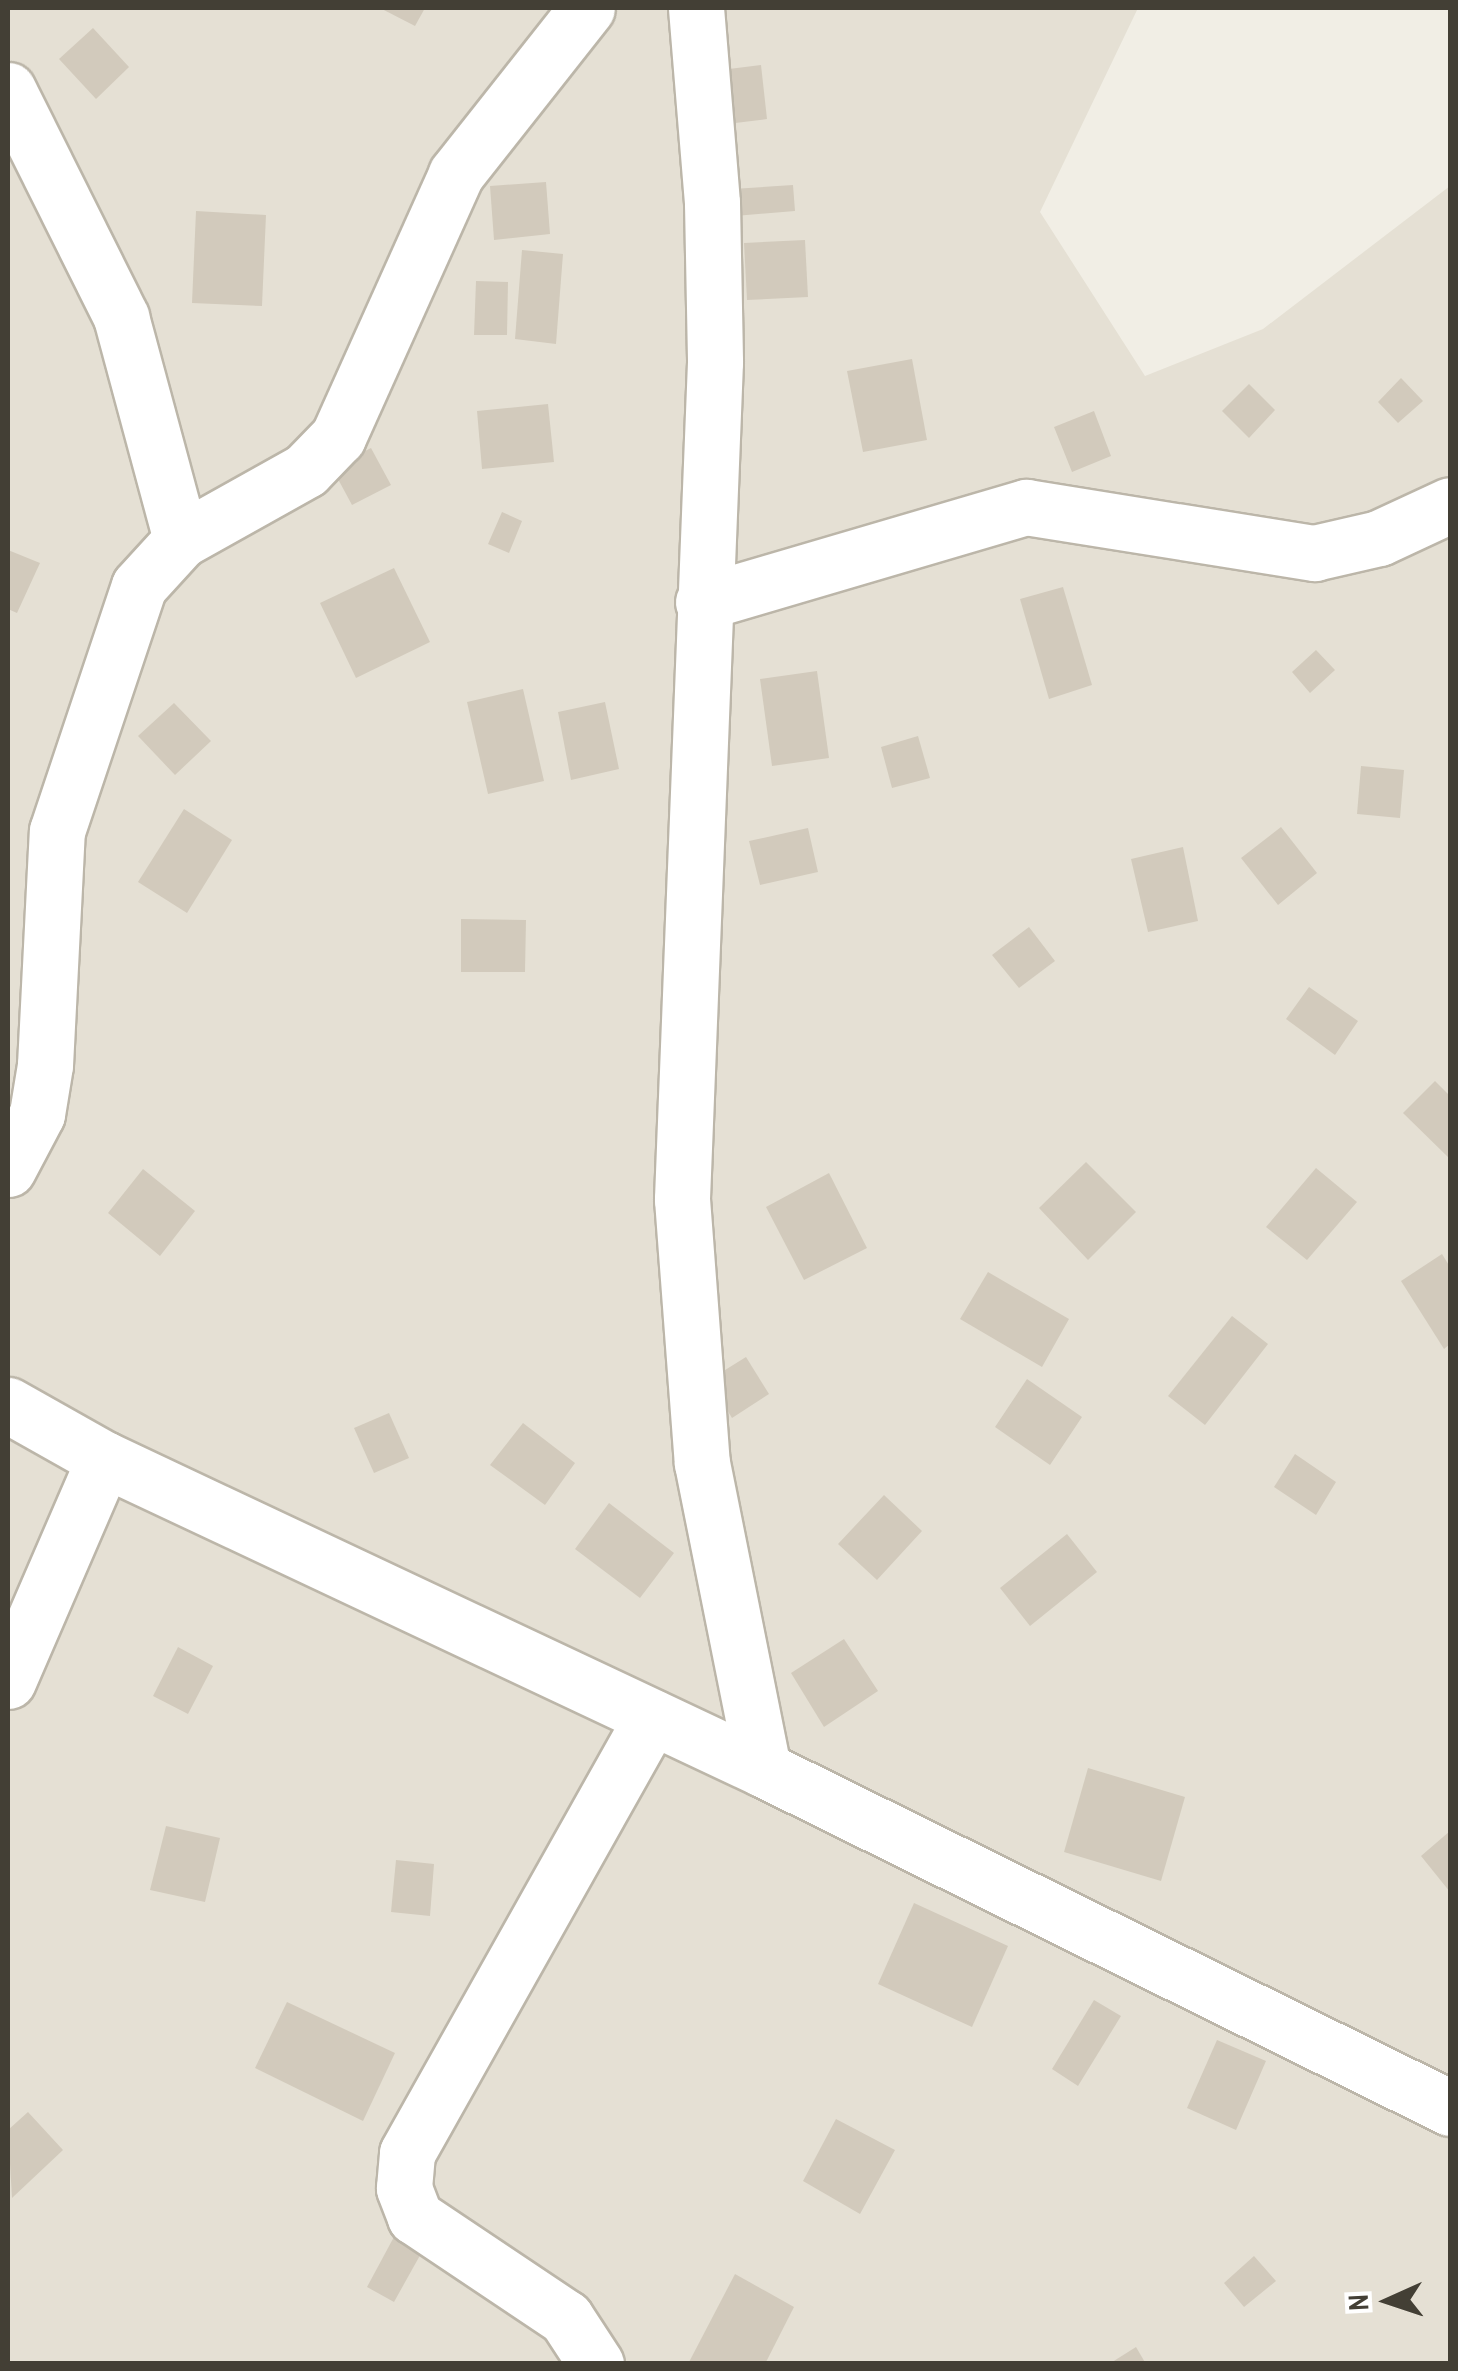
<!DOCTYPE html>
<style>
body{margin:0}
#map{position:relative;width:1458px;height:2371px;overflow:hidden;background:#f1eee5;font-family:"Archivo Narrow",sans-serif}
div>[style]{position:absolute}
.residential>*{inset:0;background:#e5e0d4}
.building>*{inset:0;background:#d2cabc}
.roads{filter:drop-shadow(2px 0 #bcb6a9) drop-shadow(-2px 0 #bcb6a9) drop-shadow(0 2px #bcb6a9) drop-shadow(0 -2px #bcb6a9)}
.minor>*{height:55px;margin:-27.5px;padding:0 27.5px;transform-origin:27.5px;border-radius:27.5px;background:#fff}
span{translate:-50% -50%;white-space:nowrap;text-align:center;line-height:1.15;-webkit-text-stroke:10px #fff;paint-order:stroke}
.frame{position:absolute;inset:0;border:10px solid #433f35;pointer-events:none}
.north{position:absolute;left:1338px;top:2251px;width:100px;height:100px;-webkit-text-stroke:8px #fff;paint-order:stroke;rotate:267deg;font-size:28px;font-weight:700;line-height:40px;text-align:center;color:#433f35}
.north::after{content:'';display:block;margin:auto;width:35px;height:45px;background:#433f35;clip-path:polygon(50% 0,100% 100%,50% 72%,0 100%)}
</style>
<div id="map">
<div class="residential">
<i style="clip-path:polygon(8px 8px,1138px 8px,1040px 212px,1145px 376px,1263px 329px,1450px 186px,1450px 2363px,8px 2364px)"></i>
</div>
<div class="building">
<i style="clip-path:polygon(380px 8px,425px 8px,415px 26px)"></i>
<i style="clip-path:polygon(93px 28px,129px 67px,96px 99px,59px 59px)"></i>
<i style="clip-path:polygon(761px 65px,767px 119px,727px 124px,721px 70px)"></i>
<i style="clip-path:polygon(546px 182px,550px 234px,494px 240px,490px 186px)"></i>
<i style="clip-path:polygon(793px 185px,795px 211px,735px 216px,733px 189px)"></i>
<i style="clip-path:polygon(196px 211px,266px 215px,262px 306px,192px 303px)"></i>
<i style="clip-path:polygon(805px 240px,808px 297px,747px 300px,744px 243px)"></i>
<i style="clip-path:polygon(522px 250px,563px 254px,556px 344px,515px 339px)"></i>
<i style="clip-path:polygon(476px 281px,508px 282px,507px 335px,474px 335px)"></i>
<i style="clip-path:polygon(912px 359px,927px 440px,863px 452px,847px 371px)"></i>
<i style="clip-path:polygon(1401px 378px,1423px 401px,1398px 423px,1378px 402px)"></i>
<i style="clip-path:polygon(1249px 384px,1275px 410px,1249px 438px,1222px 411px)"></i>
<i style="clip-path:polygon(548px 404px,554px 462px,482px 469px,477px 411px)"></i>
<i style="clip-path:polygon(1094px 411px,1111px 456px,1072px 472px,1054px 427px)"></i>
<i style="clip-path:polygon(371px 448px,391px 485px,352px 505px,332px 468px)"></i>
<i style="clip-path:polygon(502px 512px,522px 521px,509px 553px,488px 544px)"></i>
<i style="clip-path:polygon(8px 550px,40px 563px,17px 613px,8px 609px)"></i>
<i style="clip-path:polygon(394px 568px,430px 642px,356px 678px,320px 603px)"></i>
<i style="clip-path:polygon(1063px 587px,1092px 685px,1049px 699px,1020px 599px)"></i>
<i style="clip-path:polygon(1316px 650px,1335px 670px,1310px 693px,1292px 672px)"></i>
<i style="clip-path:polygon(817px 671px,829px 758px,772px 766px,760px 679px)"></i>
<i style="clip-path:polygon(523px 689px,544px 781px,488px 794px,467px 702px)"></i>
<i style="clip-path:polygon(605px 702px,619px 769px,571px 780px,558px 712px)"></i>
<i style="clip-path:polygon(174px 703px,211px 741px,175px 775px,138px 736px)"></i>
<i style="clip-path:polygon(918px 736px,930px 778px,892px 788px,881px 747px)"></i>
<i style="clip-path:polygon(1361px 766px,1404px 770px,1400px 818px,1357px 814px)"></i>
<i style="clip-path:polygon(184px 809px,232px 840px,187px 913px,138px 882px)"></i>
<i style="clip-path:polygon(1281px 827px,1317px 873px,1278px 905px,1241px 858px)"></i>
<i style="clip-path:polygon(808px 828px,818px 872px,760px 885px,749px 841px)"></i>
<i style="clip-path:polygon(1183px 847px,1198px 921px,1148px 932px,1131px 859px)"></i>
<i style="clip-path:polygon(461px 919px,526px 920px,525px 972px,461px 972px)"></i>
<i style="clip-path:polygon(1029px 927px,1055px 961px,1019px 988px,992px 955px)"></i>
<i style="clip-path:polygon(1309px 987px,1358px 1021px,1335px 1055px,1286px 1019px)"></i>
<i style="clip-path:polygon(1435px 1081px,1450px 1096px,1450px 1159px,1403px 1113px)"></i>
<i style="clip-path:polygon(1086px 1162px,1136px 1212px,1088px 1260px,1039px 1208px)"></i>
<i style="clip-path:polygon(1316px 1168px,1357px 1202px,1307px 1260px,1266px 1227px)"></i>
<i style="clip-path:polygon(143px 1169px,195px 1211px,160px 1256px,108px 1213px)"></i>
<i style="clip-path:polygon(829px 1173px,867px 1248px,804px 1280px,766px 1207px)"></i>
<i style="clip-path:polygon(1442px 1254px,1450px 1267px,1450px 1344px,1444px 1349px,1401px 1281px)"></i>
<i style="clip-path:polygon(988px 1272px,1069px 1319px,1042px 1367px,960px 1319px)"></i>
<i style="clip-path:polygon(1232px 1316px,1268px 1344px,1205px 1425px,1168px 1396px)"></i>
<i style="clip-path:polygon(746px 1357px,769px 1394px,732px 1418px,709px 1380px)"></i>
<i style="clip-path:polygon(1027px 1379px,1082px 1417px,1050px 1465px,995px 1427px)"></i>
<i style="clip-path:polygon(389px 1413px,409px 1458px,374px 1473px,354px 1428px)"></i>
<i style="clip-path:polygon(523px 1423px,575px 1463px,545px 1505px,490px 1465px)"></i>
<i style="clip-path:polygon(1295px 1454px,1336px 1482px,1316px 1515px,1274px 1487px)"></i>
<i style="clip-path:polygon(884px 1495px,922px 1531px,877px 1580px,838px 1544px)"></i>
<i style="clip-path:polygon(609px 1503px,674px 1553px,640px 1598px,575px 1549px)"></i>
<i style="clip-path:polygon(1067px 1534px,1097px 1572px,1030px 1626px,1000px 1588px)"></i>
<i style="clip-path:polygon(844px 1639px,878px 1691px,824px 1727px,791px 1673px)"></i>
<i style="clip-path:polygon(178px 1647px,213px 1666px,188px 1714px,153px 1696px)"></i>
<i style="clip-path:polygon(1088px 1768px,1185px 1797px,1161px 1881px,1064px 1852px)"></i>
<i style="clip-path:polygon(166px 1826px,220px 1838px,205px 1902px,150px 1890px)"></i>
<i style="clip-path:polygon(1450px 1831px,1450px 1892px,1421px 1856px)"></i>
<i style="clip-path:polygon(396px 1860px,434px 1864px,430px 1916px,391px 1912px)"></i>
<i style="clip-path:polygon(914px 1903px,1008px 1946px,972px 2027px,878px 1984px)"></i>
<i style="clip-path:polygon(1094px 2000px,1121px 2016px,1078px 2086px,1052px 2069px)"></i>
<i style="clip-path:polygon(287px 2002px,395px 2053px,363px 2121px,255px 2068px)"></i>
<i style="clip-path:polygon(1217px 2040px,1266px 2061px,1236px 2130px,1187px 2108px)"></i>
<i style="clip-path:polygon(28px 2112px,63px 2150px,12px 2198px,8px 2130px)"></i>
<i style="clip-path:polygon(836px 2119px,895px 2150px,860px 2214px,803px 2181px)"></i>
<i style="clip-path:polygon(395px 2235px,423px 2250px,394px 2302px,367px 2287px)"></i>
<i style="clip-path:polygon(1254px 2256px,1276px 2281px,1244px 2307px,1224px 2283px)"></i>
<i style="clip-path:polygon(735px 2274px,794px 2307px,765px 2364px,688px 2364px)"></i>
<i style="clip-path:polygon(1136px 2347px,1146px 2364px,1109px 2364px)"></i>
</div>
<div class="roads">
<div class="minor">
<i style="left:696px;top:8px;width:196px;rotate:85.3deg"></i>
<i style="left:712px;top:203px;width:159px;rotate:88.9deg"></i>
<i style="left:715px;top:362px;width:838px;rotate:92.26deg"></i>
<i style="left:682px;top:1199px;width:265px;rotate:85.7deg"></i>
<i style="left:702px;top:1463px;width:312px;rotate:78.7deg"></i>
<i style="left:8px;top:90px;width:254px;rotate:63.5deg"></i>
<i style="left:121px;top:317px;width:231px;rotate:74.9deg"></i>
<i style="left:703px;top:602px;width:337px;rotate:-16.4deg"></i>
<i style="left:1026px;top:507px;width:292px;rotate:9.1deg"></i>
<i style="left:1314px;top:553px;width:67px;rotate:-13deg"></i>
<i style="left:1379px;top:538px;width:78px;rotate:-24.9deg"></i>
<i style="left:8px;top:1169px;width:62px;rotate:-62.2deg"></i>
<i style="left:37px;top:1114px;width:50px;rotate:-80.7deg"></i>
<i style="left:45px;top:1065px;width:234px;rotate:-87.1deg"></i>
<i style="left:57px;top:831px;width:258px;rotate:-71.5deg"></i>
<i style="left:139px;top:586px;width:62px;rotate:-47.6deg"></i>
<i style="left:181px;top:540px;width:143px;rotate:-29.2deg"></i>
<i style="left:306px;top:470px;width:46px;rotate:-45.9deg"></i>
<i style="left:338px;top:437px;width:288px;rotate:-65.8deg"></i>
<i style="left:456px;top:174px;width:211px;rotate:-51.7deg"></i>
<i style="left:8px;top:1405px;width:110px;rotate:29.4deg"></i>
<i style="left:104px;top:1459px;width:728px;rotate:25.19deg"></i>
<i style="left:763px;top:1769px;width:766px;rotate:26.26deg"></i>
<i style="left:8px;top:1681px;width:242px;rotate:-66.6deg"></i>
<i style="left:596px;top:2364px;width:55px;rotate:-123.1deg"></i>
<i style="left:566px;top:2318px;width:182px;rotate:-146.2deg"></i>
<i style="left:415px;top:2217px;width:31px;rotate:-111deg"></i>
<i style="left:404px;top:2188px;width:35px;rotate:-85deg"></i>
<i style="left:407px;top:2153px;width:500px;rotate:-60.67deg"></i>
</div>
</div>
<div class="frame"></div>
<div class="north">N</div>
</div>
